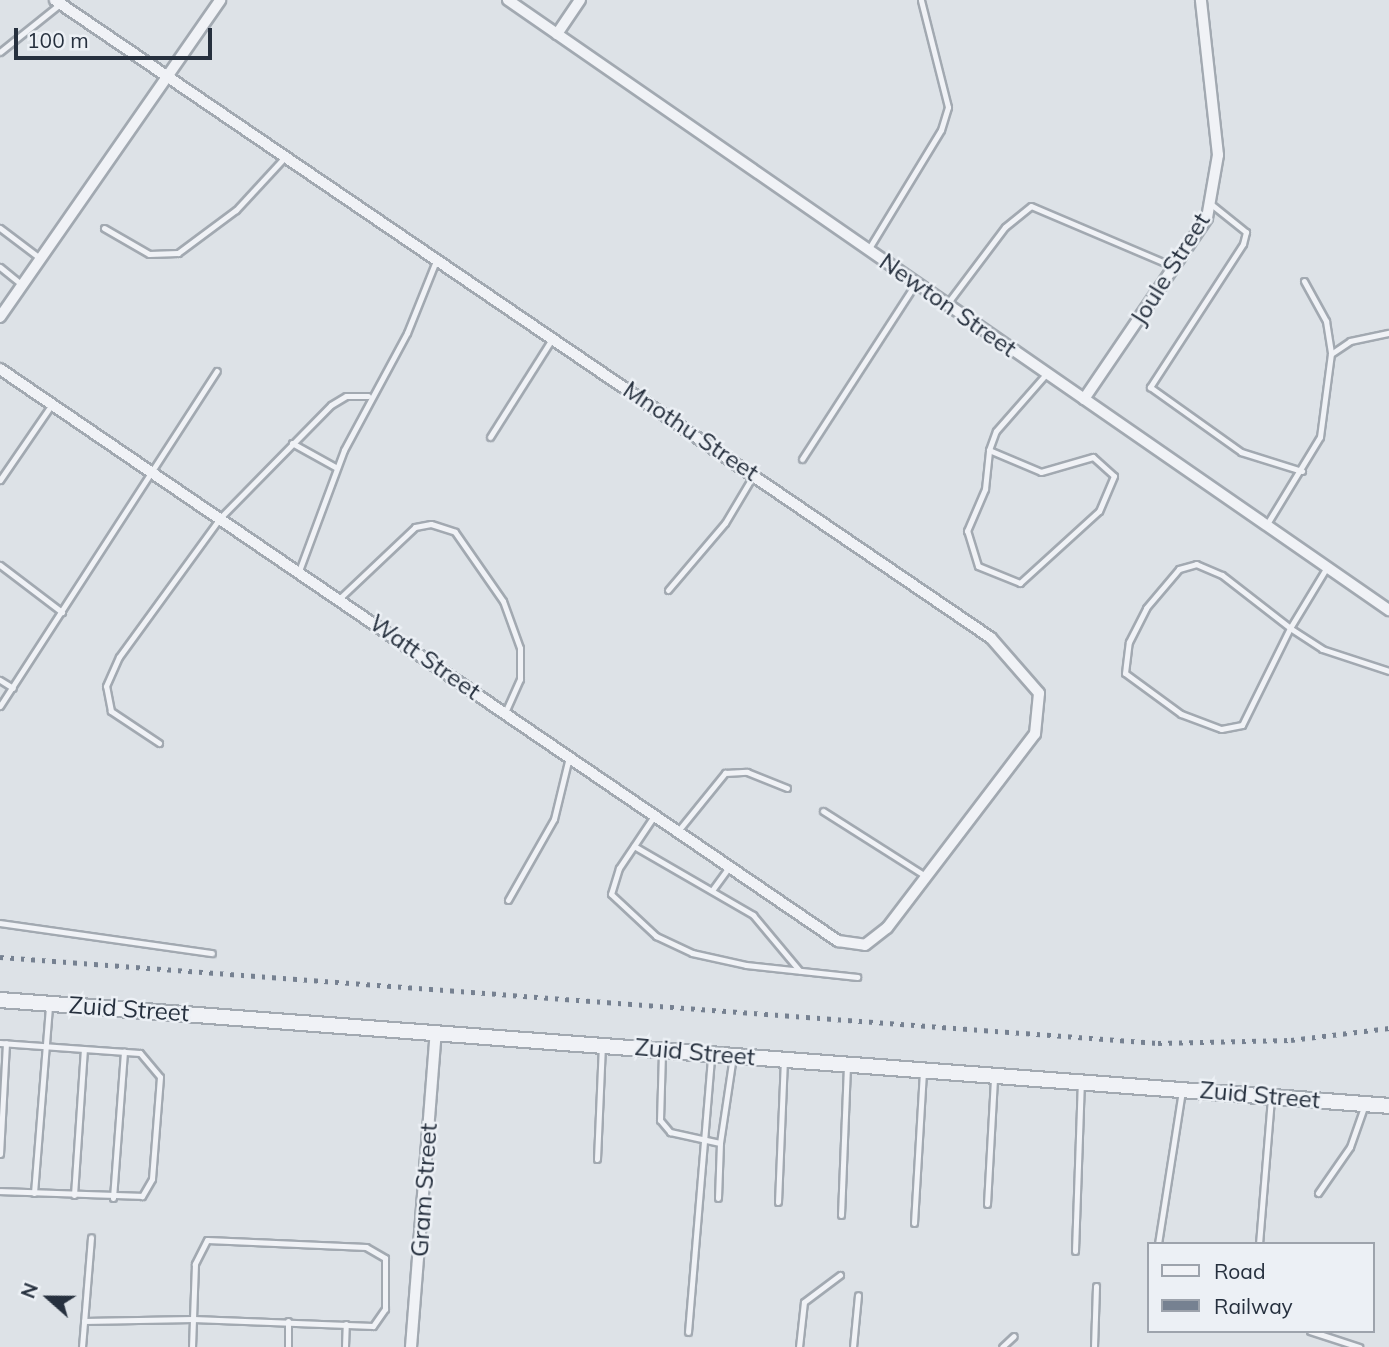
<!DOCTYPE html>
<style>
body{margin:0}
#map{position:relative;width:1389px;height:1347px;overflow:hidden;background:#dde2e7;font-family:Mulish,sans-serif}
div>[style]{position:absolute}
.roads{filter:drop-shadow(2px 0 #a2a9b1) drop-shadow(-2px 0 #a2a9b1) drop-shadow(0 2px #a2a9b1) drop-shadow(0 -2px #a2a9b1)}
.service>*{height:5px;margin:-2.5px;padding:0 2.5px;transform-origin:2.5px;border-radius:2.5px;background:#f0f2f6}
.minor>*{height:10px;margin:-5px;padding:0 5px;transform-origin:5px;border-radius:5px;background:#f0f2f6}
.tertiary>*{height:14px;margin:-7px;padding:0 7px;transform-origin:7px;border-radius:7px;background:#f0f2f6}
.rail>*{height:4.5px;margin-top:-2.25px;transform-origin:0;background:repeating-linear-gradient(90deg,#768191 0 3.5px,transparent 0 10.5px)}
span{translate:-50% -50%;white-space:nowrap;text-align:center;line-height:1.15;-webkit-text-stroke:5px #ecf0f5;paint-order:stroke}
.street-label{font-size:24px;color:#26303e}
.legend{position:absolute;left:1147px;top:1242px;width:228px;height:91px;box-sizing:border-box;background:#ecf0f5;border:2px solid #9da3ac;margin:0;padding:9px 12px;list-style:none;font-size:21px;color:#26303e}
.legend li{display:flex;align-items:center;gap:14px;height:35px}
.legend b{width:35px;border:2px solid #9da3ac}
.north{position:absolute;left:14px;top:1263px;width:70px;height:70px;-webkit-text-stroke:5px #ecf0f5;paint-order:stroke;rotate:291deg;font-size:19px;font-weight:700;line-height:28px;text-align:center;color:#26303e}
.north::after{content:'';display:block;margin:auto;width:24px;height:32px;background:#26303e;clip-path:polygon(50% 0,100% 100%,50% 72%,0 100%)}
.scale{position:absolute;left:14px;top:28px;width:198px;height:32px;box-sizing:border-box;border:4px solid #26303e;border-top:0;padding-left:9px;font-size:21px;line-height:24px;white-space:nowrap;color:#26303e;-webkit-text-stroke:5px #ecf0f5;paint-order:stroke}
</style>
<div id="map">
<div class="roads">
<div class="service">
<i style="left:0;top:52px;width:77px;rotate:-38.7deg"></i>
<i style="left:1211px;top:204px;width:45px;rotate:38.7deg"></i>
<i style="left:1246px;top:232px;width:12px;rotate:104deg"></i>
<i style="left:1243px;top:244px;width:171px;rotate:123deg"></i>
<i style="left:1150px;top:387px;width:112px;rotate:35.5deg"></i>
<i style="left:1241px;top:452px;width:64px;rotate:17.3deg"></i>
<i style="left:0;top:228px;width:51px;rotate:37.1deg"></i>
<i style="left:104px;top:228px;width:52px;rotate:30deg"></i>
<i style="left:149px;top:254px;width:29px;rotate:-2deg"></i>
<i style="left:178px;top:253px;width:72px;rotate:-36.6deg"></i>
<i style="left:236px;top:210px;width:69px;rotate:-47.3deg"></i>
<i style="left:868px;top:250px;width:140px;rotate:-58.7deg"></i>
<i style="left:941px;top:130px;width:24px;rotate:-73deg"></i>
<i style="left:948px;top:107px;width:110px;rotate:-104.2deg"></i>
<i style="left:0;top:267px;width:28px;rotate:39deg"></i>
<i style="left:1304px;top:281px;width:46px;rotate:61.2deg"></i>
<i style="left:1326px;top:321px;width:33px;rotate:81deg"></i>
<i style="left:947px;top:304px;width:96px;rotate:-53deg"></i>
<i style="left:1005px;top:227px;width:33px;rotate:-39deg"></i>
<i style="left:1031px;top:206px;width:156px;rotate:23deg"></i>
<i style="left:490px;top:437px;width:116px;rotate:-57.7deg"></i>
<i style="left:292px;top:443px;width:51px;rotate:29.1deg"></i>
<i style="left:989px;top:450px;width:56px;rotate:22.9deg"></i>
<i style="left:1041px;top:472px;width:54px;rotate:-16.1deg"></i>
<i style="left:1093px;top:457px;width:28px;rotate:42deg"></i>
<i style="left:1114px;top:476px;width:38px;rotate:113deg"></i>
<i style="left:1099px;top:511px;width:107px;rotate:137.7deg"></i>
<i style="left:1020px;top:583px;width:45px;rotate:-158deg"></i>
<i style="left:978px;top:566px;width:37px;rotate:-107deg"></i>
<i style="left:967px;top:531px;width:46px;rotate:-66.8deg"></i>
<i style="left:985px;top:489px;width:39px;rotate:-84deg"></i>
<i style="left:989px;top:450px;width:20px;rotate:-70deg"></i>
<i style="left:996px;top:431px;width:77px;rotate:-48.7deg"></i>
<i style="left:802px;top:459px;width:210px;rotate:-57.1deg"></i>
<i style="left:0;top:480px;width:92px;rotate:-55.6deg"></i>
<i style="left:1267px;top:524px;width:102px;rotate:-58.7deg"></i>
<i style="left:1320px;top:437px;width:84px;rotate:-82.5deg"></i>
<i style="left:1331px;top:354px;width:23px;rotate:-34deg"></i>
<i style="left:1350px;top:341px;width:40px;rotate:-12deg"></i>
<i style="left:0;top:565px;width:78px;rotate:37.2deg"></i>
<i style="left:1327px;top:567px;width:71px;rotate:121.2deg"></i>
<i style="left:1290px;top:628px;width:108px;rotate:116.3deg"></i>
<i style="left:1242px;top:725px;width:21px;rotate:169deg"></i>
<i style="left:1221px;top:729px;width:43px;rotate:-159.4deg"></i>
<i style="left:1181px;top:714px;width:69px;rotate:-143.8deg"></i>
<i style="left:1125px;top:673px;width:31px;rotate:-83deg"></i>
<i style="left:1129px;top:642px;width:38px;rotate:-63deg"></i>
<i style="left:1146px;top:608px;width:51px;rotate:-49.8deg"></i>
<i style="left:1179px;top:569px;width:18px;rotate:-16deg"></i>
<i style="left:1196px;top:564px;width:28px;rotate:23deg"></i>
<i style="left:1222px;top:575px;width:86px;rotate:37.9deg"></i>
<i style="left:1290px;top:628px;width:38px;rotate:33deg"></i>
<i style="left:1322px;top:649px;width:71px;rotate:18.2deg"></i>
<i style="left:299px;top:571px;width:129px;rotate:-69.6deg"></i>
<i style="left:344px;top:450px;width:133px;rotate:-61.7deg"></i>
<i style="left:407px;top:333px;width:78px;rotate:-68.1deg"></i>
<i style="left:668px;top:590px;width:88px;rotate:-49.6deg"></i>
<i style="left:725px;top:523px;width:55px;rotate:-59.2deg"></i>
<i style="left:340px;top:598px;width:103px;rotate:-43.4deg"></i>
<i style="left:415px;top:527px;width:16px;rotate:-11deg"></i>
<i style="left:431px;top:524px;width:25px;rotate:18deg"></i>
<i style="left:455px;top:532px;width:84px;rotate:55.2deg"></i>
<i style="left:503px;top:601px;width:50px;rotate:70.1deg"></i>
<i style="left:520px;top:648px;width:31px;rotate:90deg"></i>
<i style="left:520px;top:679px;width:37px;rotate:114deg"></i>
<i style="left:0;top:680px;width:15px;rotate:32deg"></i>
<i style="left:0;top:706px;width:399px;rotate:-57.1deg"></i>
<i style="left:159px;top:743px;width:58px;rotate:-146.3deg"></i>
<i style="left:111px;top:711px;width:25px;rotate:-101deg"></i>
<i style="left:106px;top:686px;width:32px;rotate:-66deg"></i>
<i style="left:119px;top:657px;width:172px;rotate:-54deg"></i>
<i style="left:220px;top:518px;width:158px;rotate:-45.5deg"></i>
<i style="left:331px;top:405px;width:17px;rotate:-31deg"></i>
<i style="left:346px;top:396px;width:22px"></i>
<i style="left:823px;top:811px;width:123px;rotate:32.4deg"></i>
<i style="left:654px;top:816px;width:63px;rotate:123.9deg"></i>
<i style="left:619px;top:868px;width:27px;rotate:107deg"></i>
<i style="left:611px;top:894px;width:62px;rotate:43deg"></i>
<i style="left:656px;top:936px;width:40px;rotate:25deg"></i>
<i style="left:692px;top:953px;width:55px;rotate:12.5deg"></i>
<i style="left:746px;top:965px;width:112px;rotate:6.2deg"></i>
<i style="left:678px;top:831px;width:75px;rotate:-51deg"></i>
<i style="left:725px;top:773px;width:22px;rotate:-3deg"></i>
<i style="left:747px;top:772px;width:43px;rotate:21.8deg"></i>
<i style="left:634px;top:846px;width:138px;rotate:30.1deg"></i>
<i style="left:753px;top:915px;width:72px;rotate:50.1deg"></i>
<i style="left:713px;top:889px;width:27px;rotate:-54deg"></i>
<i style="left:508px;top:900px;width:93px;rotate:-60.4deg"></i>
<i style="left:554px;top:819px;width:64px;rotate:-76.4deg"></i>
<i style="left:0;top:923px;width:214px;rotate:8.1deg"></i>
<i style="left:0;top:1043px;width:140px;rotate:4.1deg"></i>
<i style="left:140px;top:1053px;width:31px;rotate:50deg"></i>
<i style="left:160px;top:1077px;width:102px;rotate:94.5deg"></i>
<i style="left:152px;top:1179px;width:20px;rotate:120deg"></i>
<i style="left:142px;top:1196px;width:142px;rotate:-178deg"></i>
<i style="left:662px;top:1053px;width:67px;rotate:91.7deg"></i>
<i style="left:660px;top:1120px;width:16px;rotate:50deg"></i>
<i style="left:670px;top:1132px;width:51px;rotate:12.4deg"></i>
<i style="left:720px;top:1143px;width:55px;rotate:92.1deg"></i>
<i style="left:720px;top:1143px;width:88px;rotate:-81.5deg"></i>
<i style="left:0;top:1154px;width:111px;rotate:-86.9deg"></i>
<i style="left:597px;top:1159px;width:113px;rotate:-87.5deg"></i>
<i style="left:34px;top:1193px;width:187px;rotate:-85.4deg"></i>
<i style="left:1318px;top:1193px;width:56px;rotate:-55.2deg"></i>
<i style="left:1350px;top:1147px;width:42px;rotate:-70.7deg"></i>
<i style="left:74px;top:1195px;width:146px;rotate:-86.1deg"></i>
<i style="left:113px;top:1198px;width:147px;rotate:-85.7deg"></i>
<i style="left:778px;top:1202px;width:141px;rotate:-87.6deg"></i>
<i style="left:987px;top:1204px;width:126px;rotate:-86.8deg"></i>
<i style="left:841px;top:1215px;width:147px;rotate:-87.7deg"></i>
<i style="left:914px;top:1223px;width:151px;rotate:-86.6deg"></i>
<i style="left:1158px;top:1244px;width:155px;rotate:-81.1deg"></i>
<i style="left:1259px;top:1244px;width:147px;rotate:-85.3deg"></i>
<i style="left:1075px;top:1251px;width:168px;rotate:-88deg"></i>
<i style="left:84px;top:1321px;width:109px;rotate:-1.1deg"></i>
<i style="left:193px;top:1319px;width:180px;rotate:2.2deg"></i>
<i style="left:373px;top:1326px;width:21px;rotate:-55deg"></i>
<i style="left:385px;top:1309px;width:51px;rotate:-90deg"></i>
<i style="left:385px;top:1258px;width:22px;rotate:-150deg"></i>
<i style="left:366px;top:1247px;width:159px;rotate:-177.5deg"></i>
<i style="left:207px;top:1240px;width:27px;rotate:117deg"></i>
<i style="left:195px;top:1264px;width:55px;rotate:92.1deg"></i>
<i style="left:193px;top:1319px;width:28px;rotate:92deg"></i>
<i style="left:288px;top:1321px;width:26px;rotate:90deg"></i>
<i style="left:1310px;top:1331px;width:52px;rotate:18.1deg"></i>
<i style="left:688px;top:1332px;width:276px;rotate:-85.2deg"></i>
<i style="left:82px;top:1347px;width:110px;rotate:-85.3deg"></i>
<i style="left:345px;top:1347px;width:23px;rotate:-88deg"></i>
<i style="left:799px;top:1347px;width:45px;rotate:-83.7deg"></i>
<i style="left:804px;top:1302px;width:45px;rotate:-36.9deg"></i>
<i style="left:853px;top:1347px;width:52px;rotate:-84.5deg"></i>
<i style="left:1002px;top:1347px;width:16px;rotate:-43deg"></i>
<i style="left:1094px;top:1347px;width:61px;rotate:-88.1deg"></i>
</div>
<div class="minor">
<i style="left:508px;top:0;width:1072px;rotate:34.7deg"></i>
<i style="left:557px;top:34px;width:41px;rotate:-55.9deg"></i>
<i style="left:0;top:317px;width:386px;rotate:-55.2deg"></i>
<i style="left:0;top:369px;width:1015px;rotate:34.32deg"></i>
<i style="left:838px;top:941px;width:27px;rotate:8deg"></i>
<i style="left:865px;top:945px;width:28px;rotate:-38deg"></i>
<i style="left:887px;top:928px;width:244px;rotate:-52.7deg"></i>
<i style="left:1035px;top:734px;width:41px;rotate:-84.4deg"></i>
<i style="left:1039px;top:693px;width:73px;rotate:-131.1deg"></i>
<i style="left:991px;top:638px;width:1133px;rotate:-145.72deg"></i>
<i style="left:1084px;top:399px;width:219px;rotate:-55.8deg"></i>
<i style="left:1207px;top:218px;width:64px;rotate:-80.1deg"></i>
<i style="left:1218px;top:155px;width:156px;rotate:-96.3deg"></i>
<i style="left:411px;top:1347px;width:316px;rotate:-85.5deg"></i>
</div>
<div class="tertiary">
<i style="left:0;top:1000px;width:1393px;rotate:4.36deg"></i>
</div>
</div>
<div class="rail">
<i style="left:0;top:957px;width:1161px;rotate:4.25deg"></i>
<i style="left:1158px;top:1043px;width:133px;rotate:-1.3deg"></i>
<i style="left:1291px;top:1040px;width:99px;rotate:-7deg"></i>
</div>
<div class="street-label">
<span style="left:1170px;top:269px;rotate:-58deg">Joule Street</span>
<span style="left:948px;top:305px;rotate:35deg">Newton Street</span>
<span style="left:691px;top:431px;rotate:34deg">Mnothu Street</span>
<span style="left:425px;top:657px;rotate:35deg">Watt Street</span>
<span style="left:129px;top:1009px;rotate:4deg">Zuid Street</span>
<span style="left:695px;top:1052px;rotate:5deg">Zuid Street</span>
<span style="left:1260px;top:1095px;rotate:5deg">Zuid Street</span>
<span style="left:424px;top:1190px;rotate:-86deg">Gram Street</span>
</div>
<ul class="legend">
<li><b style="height:9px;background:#f0f2f6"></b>Road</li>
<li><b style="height:9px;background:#768191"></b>Railway</li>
</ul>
<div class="north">N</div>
<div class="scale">100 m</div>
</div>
